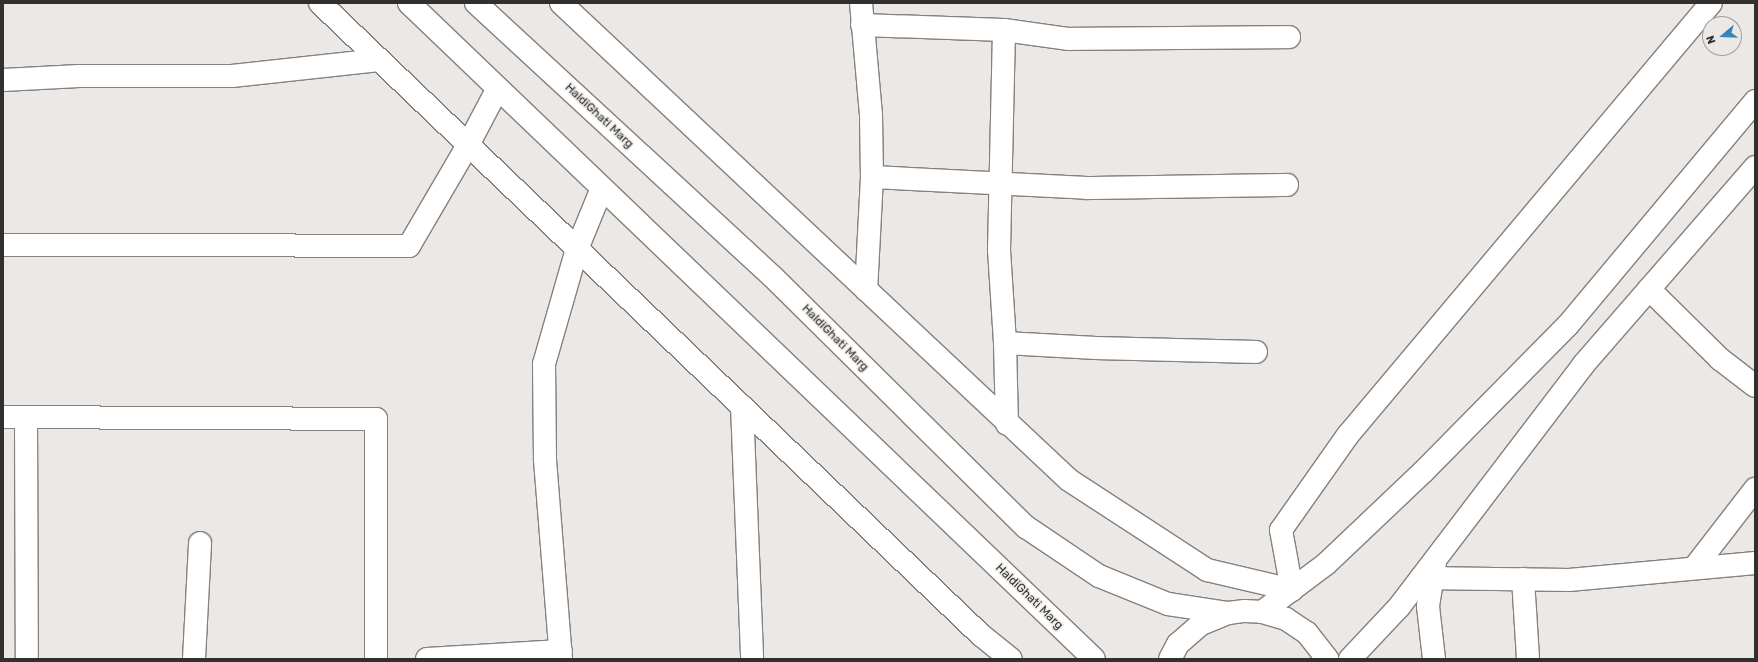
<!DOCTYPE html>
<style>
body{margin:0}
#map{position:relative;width:1758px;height:662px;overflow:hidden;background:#ebe8e5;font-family:Rubik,sans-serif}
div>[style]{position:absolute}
.roads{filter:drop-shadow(1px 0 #85817f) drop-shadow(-1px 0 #85817f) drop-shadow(0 1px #85817f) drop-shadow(0 -1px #85817f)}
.minor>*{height:22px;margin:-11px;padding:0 11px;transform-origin:11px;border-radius:11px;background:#fff}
span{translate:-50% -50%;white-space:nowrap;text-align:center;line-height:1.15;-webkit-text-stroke:3px #ebe8e5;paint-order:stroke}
.street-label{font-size:12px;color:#31302e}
.frame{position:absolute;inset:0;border:4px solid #31302e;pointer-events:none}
.north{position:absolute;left:1702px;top:16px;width:40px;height:40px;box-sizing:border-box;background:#ebe8e5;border:1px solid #a19e9c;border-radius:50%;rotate:251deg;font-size:11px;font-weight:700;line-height:16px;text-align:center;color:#31302e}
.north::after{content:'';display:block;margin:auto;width:14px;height:18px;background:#3785b7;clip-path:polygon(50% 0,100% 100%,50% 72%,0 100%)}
</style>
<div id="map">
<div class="roads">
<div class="minor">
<i style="left:320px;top:3px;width:915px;rotate:43.72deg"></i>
<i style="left:981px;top:635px;width:38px;rotate:39deg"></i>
<i style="left:409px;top:3px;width:948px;rotate:43.76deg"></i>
<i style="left:476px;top:3px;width:404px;rotate:42.7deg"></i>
<i style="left:773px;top:277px;width:356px;rotate:44.7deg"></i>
<i style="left:1026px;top:527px;width:88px;rotate:33.9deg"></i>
<i style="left:1099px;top:576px;width:74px;rotate:22.1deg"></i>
<i style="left:1168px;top:604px;width:61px;rotate:8.5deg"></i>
<i style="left:561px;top:3px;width:697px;rotate:43.2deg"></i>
<i style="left:1069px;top:480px;width:165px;rotate:33.1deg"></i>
<i style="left:1207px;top:570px;width:87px;rotate:13.2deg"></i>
<i style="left:861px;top:3px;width:112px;rotate:84.9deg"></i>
<i style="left:871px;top:115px;width:62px;rotate:89.1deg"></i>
<i style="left:872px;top:177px;width:113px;rotate:93deg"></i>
<i style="left:862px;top:25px;width:142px;rotate:2deg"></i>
<i style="left:1004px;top:30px;width:66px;rotate:7.9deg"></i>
<i style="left:1069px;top:39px;width:220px;rotate:-0.5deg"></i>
<i style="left:1004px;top:30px;width:220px;rotate:91.3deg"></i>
<i style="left:999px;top:250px;width:93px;rotate:86.3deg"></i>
<i style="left:1005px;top:343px;width:81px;rotate:88.6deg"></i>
<i style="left:3px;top:80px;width:76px;rotate:-3deg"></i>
<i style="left:79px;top:76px;width:153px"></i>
<i style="left:232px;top:76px;width:148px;rotate:-6.2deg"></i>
<i style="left:872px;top:177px;width:215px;rotate:2.9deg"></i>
<i style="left:1087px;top:188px;width:200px;rotate:-0.9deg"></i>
<i style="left:3px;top:245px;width:406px;rotate:0.1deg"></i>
<i style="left:409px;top:246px;width:117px;rotate:-59.7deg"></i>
<i style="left:468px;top:145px;width:64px;rotate:-62.2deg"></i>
<i style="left:1649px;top:289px;width:100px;rotate:44.6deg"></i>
<i style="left:1720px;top:359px;width:44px;rotate:37.6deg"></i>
<i style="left:1005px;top:343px;width:91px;rotate:3.1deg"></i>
<i style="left:1096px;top:348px;width:160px;rotate:1.4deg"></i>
<i style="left:742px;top:406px;width:253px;rotate:87.7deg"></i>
<i style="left:3px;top:417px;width:373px;rotate:0.3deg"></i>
<i style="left:376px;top:419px;width:240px;rotate:90deg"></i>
<i style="left:26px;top:417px;width:242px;rotate:89.8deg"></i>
<i style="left:1694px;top:568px;width:100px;rotate:-52.3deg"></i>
<i style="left:1421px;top:578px;width:148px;rotate:0.8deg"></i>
<i style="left:1569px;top:580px;width:187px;rotate:-5.2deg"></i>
<i style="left:1523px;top:579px;width:80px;rotate:86.4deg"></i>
<i style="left:1292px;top:590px;width:61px;rotate:-100.4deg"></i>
<i style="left:1281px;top:530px;width:116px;rotate:-54.8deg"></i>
<i style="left:1348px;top:435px;width:564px;rotate:-49.96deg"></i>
<i style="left:1262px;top:612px;width:80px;rotate:-36.9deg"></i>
<i style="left:1326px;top:564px;width:134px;rotate:-43.5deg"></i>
<i style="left:1423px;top:472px;width:206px;rotate:-45.4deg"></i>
<i style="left:1568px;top:325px;width:292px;rotate:-50.1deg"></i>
<i style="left:194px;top:659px;width:116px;rotate:-87deg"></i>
<i style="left:427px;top:659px;width:134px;rotate:-3.4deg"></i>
<i style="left:561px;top:659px;width:201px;rotate:-94.6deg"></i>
<i style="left:545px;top:459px;width:95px;rotate:-90.6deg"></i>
<i style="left:544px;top:364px;width:120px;rotate:-74deg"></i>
<i style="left:577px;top:249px;width:66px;rotate:-67.7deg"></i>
<i style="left:1170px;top:659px;width:17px;rotate:-62deg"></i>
<i style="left:1178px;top:644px;width:30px;rotate:-41deg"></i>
<i style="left:1201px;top:624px;width:29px;rotate:-22deg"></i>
<i style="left:1228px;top:613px;width:17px;rotate:-7deg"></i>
<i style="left:1245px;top:611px;width:17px;rotate:3deg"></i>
<i style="left:1262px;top:612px;width:25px;rotate:16deg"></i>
<i style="left:1286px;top:619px;width:25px;rotate:34deg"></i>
<i style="left:1307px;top:633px;width:33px;rotate:52deg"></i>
<i style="left:1350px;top:659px;width:71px;rotate:-46.7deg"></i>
<i style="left:1399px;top:607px;width:305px;rotate:-52.7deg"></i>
<i style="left:1584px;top:364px;width:261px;rotate:-49deg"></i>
<i style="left:1434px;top:659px;width:53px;rotate:-96.5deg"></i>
<i style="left:1428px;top:606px;width:44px;rotate:-80.8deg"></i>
</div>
</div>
<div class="street-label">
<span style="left:599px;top:116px;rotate:43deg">HaldiGhati Marg</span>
<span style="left:835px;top:338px;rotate:45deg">HaldiGhati Marg</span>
<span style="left:1029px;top:597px;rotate:44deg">HaldiGhati Marg</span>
</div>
<div class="frame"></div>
<div class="north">N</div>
</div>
